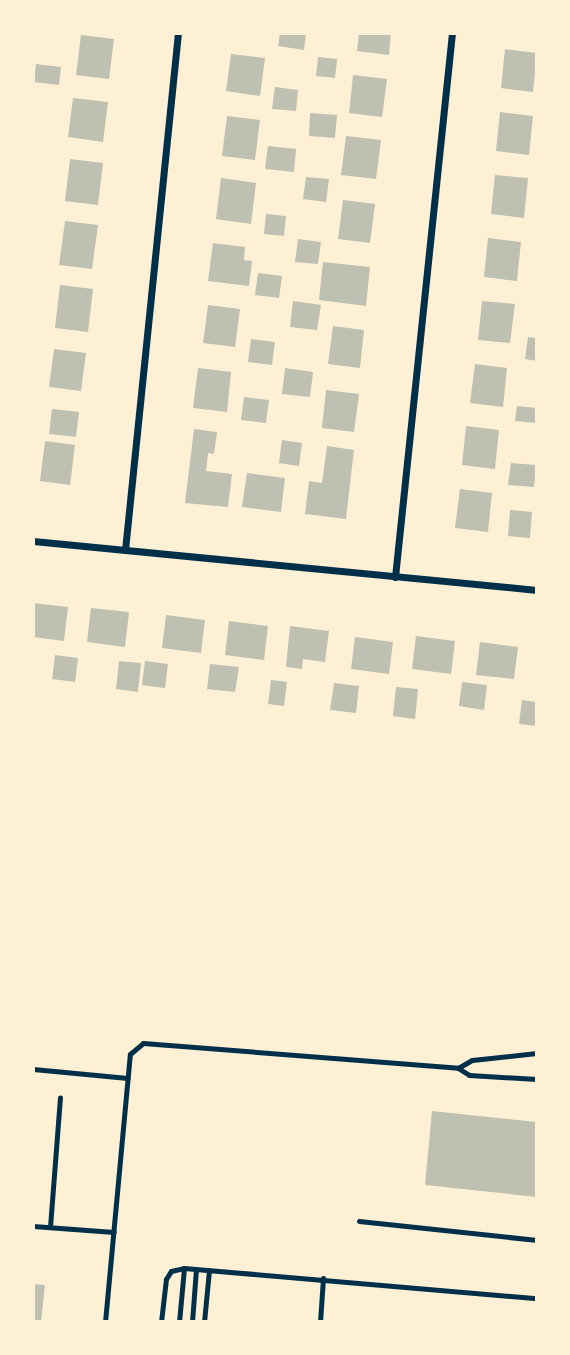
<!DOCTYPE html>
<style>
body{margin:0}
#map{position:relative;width:570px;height:1355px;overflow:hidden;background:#fdf0d5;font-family:"Work Sans",sans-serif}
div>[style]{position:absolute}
.building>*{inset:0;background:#bec0b2}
.service>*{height:5px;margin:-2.5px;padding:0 2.5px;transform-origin:2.5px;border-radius:2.5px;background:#003049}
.minor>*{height:7px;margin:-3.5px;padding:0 3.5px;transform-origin:3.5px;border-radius:3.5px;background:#003049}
span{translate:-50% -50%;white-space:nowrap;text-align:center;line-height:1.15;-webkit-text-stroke:5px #fdf0d5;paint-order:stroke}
.frame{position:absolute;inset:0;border:35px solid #fdf0d5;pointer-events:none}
</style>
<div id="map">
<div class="building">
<i style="clip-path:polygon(280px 33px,306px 33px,304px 50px,278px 46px)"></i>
<i style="clip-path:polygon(359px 33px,391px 33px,389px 55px,357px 51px)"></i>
<i style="clip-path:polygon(81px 35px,114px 39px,109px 79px,76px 75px)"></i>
<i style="clip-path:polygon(505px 49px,537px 53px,533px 92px,501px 88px)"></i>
<i style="clip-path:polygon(231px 54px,265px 58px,260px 96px,226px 91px)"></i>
<i style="clip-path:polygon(318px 57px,337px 59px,335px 78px,316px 76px)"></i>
<i style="clip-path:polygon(36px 64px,61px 67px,59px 85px,34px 82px)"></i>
<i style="clip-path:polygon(353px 75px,387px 79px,382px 117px,349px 113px)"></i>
<i style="clip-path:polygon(275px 87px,298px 90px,296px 111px,272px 109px)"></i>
<i style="clip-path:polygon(73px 98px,108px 102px,103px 142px,68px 137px)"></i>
<i style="clip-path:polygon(500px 112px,533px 116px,529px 155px,496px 151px)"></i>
<i style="clip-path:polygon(310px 113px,337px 115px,335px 138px,309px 136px)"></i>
<i style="clip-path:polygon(227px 116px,260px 120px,255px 160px,222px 156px)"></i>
<i style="clip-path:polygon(346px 136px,381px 140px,376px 179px,341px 175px)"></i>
<i style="clip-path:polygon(268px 146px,296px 149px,294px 172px,265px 169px)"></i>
<i style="clip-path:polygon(70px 159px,103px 163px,98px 205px,65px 201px)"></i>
<i style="clip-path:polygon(495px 175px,528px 178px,524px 218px,491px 214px)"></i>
<i style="clip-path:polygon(306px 177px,329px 179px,326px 202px,303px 199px)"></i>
<i style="clip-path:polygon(221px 178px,256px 183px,251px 224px,216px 219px)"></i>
<i style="clip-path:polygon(343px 200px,375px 204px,370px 243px,338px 239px)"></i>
<i style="clip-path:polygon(266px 214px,286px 216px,284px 236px,264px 234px)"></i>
<i style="clip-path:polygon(65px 221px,98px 225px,92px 269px,59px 265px)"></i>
<i style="clip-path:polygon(488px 238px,521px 242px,517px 281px,484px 277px)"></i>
<i style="clip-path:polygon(298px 239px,321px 242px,318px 264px,295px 262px)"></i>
<i style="clip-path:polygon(213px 243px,245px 247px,244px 260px,252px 261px,249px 286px,208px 281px)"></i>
<i style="clip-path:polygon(323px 262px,370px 267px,366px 306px,319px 300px)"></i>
<i style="clip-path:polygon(258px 273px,282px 276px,279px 298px,255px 295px)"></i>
<i style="clip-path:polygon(60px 285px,93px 289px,88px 332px,55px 328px)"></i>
<i style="clip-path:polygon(293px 301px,321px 305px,317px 330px,290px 327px)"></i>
<i style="clip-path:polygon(482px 301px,515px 304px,510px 343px,478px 340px)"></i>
<i style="clip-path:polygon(208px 305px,240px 309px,235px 347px,203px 343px)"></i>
<i style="clip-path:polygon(333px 326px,364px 330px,360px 368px,328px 364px)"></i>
<i style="clip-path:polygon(528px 337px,537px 338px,537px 361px,525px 359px)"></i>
<i style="clip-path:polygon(251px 339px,275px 342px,272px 365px,248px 362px)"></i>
<i style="clip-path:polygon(54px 349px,86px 353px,81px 391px,49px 387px)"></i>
<i style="clip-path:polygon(475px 364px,507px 368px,503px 407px,470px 403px)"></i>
<i style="clip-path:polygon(198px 368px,231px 372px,227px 412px,193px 408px)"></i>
<i style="clip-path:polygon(285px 368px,313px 372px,310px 397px,282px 394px)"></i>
<i style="clip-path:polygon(326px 390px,359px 394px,354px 432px,322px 428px)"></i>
<i style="clip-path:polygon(244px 397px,269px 400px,266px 423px,241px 420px)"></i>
<i style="clip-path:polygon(517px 406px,537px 408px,537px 423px,515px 421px)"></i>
<i style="clip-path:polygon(52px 409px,79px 412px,76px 437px,49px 434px)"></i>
<i style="clip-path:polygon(466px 426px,499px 430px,495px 469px,462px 465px)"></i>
<i style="clip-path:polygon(194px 429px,217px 432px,214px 454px,208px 453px,206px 471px,232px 474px,228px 507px,185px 503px)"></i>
<i style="clip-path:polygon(282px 440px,302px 443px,299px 466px,279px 463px)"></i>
<i style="clip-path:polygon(45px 441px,75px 445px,70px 485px,40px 481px)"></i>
<i style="clip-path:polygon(327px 446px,354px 450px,346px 519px,305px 514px,309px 481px,322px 483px)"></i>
<i style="clip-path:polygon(511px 463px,536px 465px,534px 487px,508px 485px)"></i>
<i style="clip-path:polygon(247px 473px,285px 478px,281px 512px,242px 507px)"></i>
<i style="clip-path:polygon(460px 489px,492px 493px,488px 532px,455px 528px)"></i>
<i style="clip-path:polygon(510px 510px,532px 512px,530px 538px,508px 536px)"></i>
<i style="clip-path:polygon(33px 603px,68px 607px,64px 641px,33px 637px)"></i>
<i style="clip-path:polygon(91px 608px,129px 612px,125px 647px,87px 642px)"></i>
<i style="clip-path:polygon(166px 615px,205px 620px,201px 653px,162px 648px)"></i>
<i style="clip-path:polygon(229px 621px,268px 626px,264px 660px,225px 655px)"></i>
<i style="clip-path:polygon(290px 626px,329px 631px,325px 662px,303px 659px,302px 669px,286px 667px)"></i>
<i style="clip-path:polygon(416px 636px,455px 641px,451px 674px,412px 669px)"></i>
<i style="clip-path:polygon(355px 637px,393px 642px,389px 674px,351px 669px)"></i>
<i style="clip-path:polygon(480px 642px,518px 647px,514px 679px,476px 675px)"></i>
<i style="clip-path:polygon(55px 655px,78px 658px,75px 682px,52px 679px)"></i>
<i style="clip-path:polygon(119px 661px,141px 663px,138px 692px,116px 689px)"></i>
<i style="clip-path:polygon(145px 661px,168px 664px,165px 688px,142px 685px)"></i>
<i style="clip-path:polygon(210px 664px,239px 667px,235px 692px,207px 689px)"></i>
<i style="clip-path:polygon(271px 680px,287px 682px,284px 706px,268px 704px)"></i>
<i style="clip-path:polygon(462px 682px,487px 685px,484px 710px,459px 706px)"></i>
<i style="clip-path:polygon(334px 683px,359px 686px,356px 713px,330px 710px)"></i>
<i style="clip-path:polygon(396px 687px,418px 689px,415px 719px,393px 716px)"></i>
<i style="clip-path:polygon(522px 700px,537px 702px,537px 726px,519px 724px)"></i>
<i style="clip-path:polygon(432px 1111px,537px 1122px,537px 1197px,425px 1185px)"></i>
<i style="clip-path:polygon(33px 1284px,45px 1285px,41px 1322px,33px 1322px)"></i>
</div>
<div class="service">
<i style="left:458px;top:1068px;width:16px;rotate:-30deg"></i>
<i style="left:472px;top:1060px;width:65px;rotate:-6.1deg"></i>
<i style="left:33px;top:1069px;width:95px;rotate:5.4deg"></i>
<i style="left:359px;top:1221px;width:179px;rotate:6.1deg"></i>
<i style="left:33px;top:1226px;width:81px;rotate:4.2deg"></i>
<i style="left:50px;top:1227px;width:130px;rotate:-85.6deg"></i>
<i style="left:105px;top:1322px;width:269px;rotate:-84.7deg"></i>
<i style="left:130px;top:1054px;width:17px;rotate:-40deg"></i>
<i style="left:143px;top:1043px;width:316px;rotate:4.5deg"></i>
<i style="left:458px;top:1068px;width:13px;rotate:32deg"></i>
<i style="left:469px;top:1075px;width:68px;rotate:3.4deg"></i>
<i style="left:161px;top:1322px;width:43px;rotate:-83.4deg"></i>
<i style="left:166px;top:1279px;width:9px;rotate:-58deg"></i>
<i style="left:171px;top:1271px;width:13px;rotate:-13deg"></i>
<i style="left:184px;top:1268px;width:354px;rotate:4.9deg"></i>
<i style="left:179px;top:1322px;width:54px;rotate:-84.7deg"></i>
<i style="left:192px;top:1322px;width:53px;rotate:-85.7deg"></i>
<i style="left:204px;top:1322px;width:52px;rotate:-84.5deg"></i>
<i style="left:320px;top:1322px;width:44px;rotate:-86.1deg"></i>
</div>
<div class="minor">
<i style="left:33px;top:541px;width:506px;rotate:5.55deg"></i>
<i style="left:125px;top:550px;width:520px;rotate:-84.15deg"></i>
<i style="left:395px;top:577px;width:547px;rotate:-84.02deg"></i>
</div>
<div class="frame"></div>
</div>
